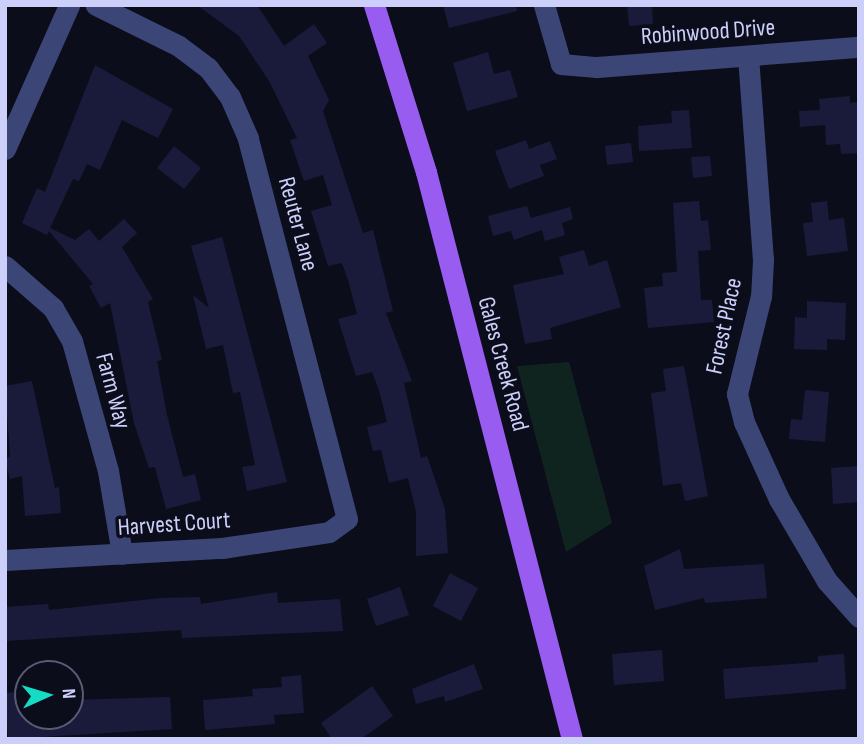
<!DOCTYPE html>
<style>
body{margin:0}
#map{position:relative;width:864px;height:744px;overflow:hidden;background:#0c0d1b;font-family:"Sofia Sans Condensed",sans-serif}
div>[style]{position:absolute}
.green>*{inset:0;background:#10241f}
.building>*{inset:0;background:#1a1b3a}
.minor>*{height:21px;margin:-10.5px;padding:0 10.5px;transform-origin:10.5px;border-radius:10.5px;background:#3b4676}
.major>*{height:21px;margin:-10.5px;padding:0 10.5px;transform-origin:10.5px;border-radius:10.5px;background:#995cf0}
span{translate:-50% -50%;white-space:nowrap;text-align:center;line-height:1.15;-webkit-text-stroke:7px #0c0d1b;paint-order:stroke}
.street-label{font-size:24px;color:#cbcffa}
.frame{position:absolute;inset:0;border:7px solid #cbcffa;pointer-events:none}
.north{position:absolute;left:14px;top:660px;width:70px;height:70px;box-sizing:border-box;background:#0c0d1b;border:2px solid #585b74;border-radius:50%;rotate:86deg;font-size:19px;font-weight:700;line-height:28px;text-align:center;color:#cbcffa}
.north::after{content:'';display:block;margin:auto;width:24px;height:32px;background:#14ddc6;clip-path:polygon(50% 0,100% 100%,50% 72%,0 100%)}
</style>
<div id="map">
<div class="green">
<i style="clip-path:polygon(569px 362px,612px 523px,566px 552px,517px 366px)"></i>
</div>
<div class="building">
<i style="clip-path:polygon(197px 5px,257px 5px,284px 46px,314px 24px,327px 43px,308px 56px,329px 100px,323px 111px,363px 233px,373px 230px,393px 311px,386px 313px,412px 381px,404px 383px,421px 458px,427px 456px,445px 509px,448px 553px,416px 556px,416px 512px,408px 478px,389px 483px,381px 450px,373px 451px,367px 427px,387px 422px,379px 390px,372px 372px,356px 376px,338px 319px,357px 314px,348px 280px,342px 263px,328px 266px,311px 211px,332px 205px,323px 175px,304px 181px,290px 140px,297px 138px,269px 81px,239px 36px)"></i>
<i style="clip-path:polygon(443px 5px,516px 5px,517px 11px,449px 28px)"></i>
<i style="clip-path:polygon(627px 5px,652px 5px,653px 24px,629px 26px)"></i>
<i style="clip-path:polygon(488px 52px,494px 74px,510px 70px,518px 97px,467px 111px,453px 63px)"></i>
<i style="clip-path:polygon(95px 65px,173px 109px,158px 138px,122px 120px,100px 170px,87px 164px,79px 181px,73px 179px,50px 228px,75px 240px,89px 229px,99px 241px,124px 219px,137px 233px,122px 247px,153px 299px,148px 302px,162px 360px,157px 361px,167px 415px,183px 477px,195px 474px,201px 500px,166px 509px,155px 467px,149px 468px,134px 423px,110px 303px,101px 308px,89px 286px,93px 284px,49px 231px,47px 235px,22px 223px,37px 188px,45px 192px)"></i>
<i style="clip-path:polygon(850px 96px,850px 103px,859px 102px,859px 153px,841px 154px,840px 144px,826px 145px,825px 125px,800px 127px,799px 111px,820px 110px,819px 99px)"></i>
<i style="clip-path:polygon(689px 110px,692px 148px,639px 151px,638px 126px,672px 123px,671px 111px)"></i>
<i style="clip-path:polygon(526px 140px,529px 149px,550px 141px,557px 159px,540px 165px,544px 176px,509px 189px,495px 151px)"></i>
<i style="clip-path:polygon(631px 143px,633px 162px,607px 165px,605px 146px)"></i>
<i style="clip-path:polygon(174px 146px,201px 168px,184px 189px,157px 168px)"></i>
<i style="clip-path:polygon(710px 156px,712px 176px,693px 178px,691px 157px)"></i>
<i style="clip-path:polygon(699px 201px,701px 221px,708px 220px,711px 250px,698px 251px,701px 300px,712px 300px,714px 322px,648px 328px,644px 288px,663px 286px,662px 273px,677px 272px,673px 203px)"></i>
<i style="clip-path:polygon(827px 201px,829px 220px,844px 218px,848px 251px,807px 256px,803px 223px,813px 222px,811px 203px)"></i>
<i style="clip-path:polygon(527px 206px,531px 218px,570px 207px,573px 219px,562px 223px,565px 235px,545px 241px,542px 230px,514px 240px,511px 231px,493px 236px,488px 216px)"></i>
<i style="clip-path:polygon(222px 237px,287px 482px,247px 491px,242px 467px,255px 465px,240px 392px,233px 393px,223px 345px,206px 349px,193px 295px,209px 308px,191px 246px)"></i>
<i style="clip-path:polygon(584px 250px,589px 266px,607px 260px,621px 307px,550px 328px,552px 339px,525px 344px,513px 285px,564px 274px,559px 257px)"></i>
<i style="clip-path:polygon(807px 301px,846px 303px,845px 340px,827px 339px,827px 350px,794px 349px,795px 317px,807px 318px)"></i>
<i style="clip-path:polygon(684px 366px,708px 496px,685px 501px,681px 483px,663px 486px,651px 393px,666px 391px,663px 369px)"></i>
<i style="clip-path:polygon(32px 381px,55px 488px,59px 487px,61px 513px,25px 516px,22px 476px,10px 479px,5px 460px,10px 456px,5px 386px)"></i>
<i style="clip-path:polygon(805px 390px,829px 392px,825px 442px,789px 439px,791px 419px,802px 420px)"></i>
<i style="clip-path:polygon(859px 466px,859px 502px,833px 504px,831px 468px)"></i>
<i style="clip-path:polygon(680px 549px,684px 569px,764px 564px,767px 598px,705px 603px,704px 598px,655px 610px,644px 566px)"></i>
<i style="clip-path:polygon(450px 573px,478px 588px,461px 621px,433px 606px)"></i>
<i style="clip-path:polygon(400px 587px,409px 615px,376px 626px,367px 599px)"></i>
<i style="clip-path:polygon(277px 592px,278px 603px,340px 599px,343px 631px,182px 638px,181px 630px,6px 641px,5px 607px,48px 604px,49px 610px,161px 598px,200px 597px,201px 604px)"></i>
<i style="clip-path:polygon(662px 650px,664px 681px,614px 685px,612px 654px)"></i>
<i style="clip-path:polygon(844px 654px,846px 689px,725px 699px,723px 669px,818px 662px,818px 656px)"></i>
<i style="clip-path:polygon(474px 664px,483px 689px,445px 702px,444px 696px,416px 704px,412px 689px)"></i>
<i style="clip-path:polygon(301px 675px,304px 713px,274px 715px,275px 724px,205px 730px,203px 700px,253px 696px,252px 689px,282px 687px,281px 677px)"></i>
<i style="clip-path:polygon(372px 686px,393px 716px,361px 739px,332px 739px,321px 723px)"></i>
<i style="clip-path:polygon(28px 691px,28px 716px,70px 716px,70px 700px,170px 697px,172px 729px,8px 739px,5px 693px)"></i>
</div>
<div class="minor">
<i style="left:544px;top:5px;width:61px;rotate:73.9deg"></i>
<i style="left:561px;top:64px;width:36px;rotate:5deg"></i>
<i style="left:597px;top:67px;width:263px;rotate:-4.4deg"></i>
<i style="left:748px;top:56px;width:205px;rotate:85.8deg"></i>
<i style="left:763px;top:260px;width:36px;rotate:93deg"></i>
<i style="left:761px;top:296px;width:101px;rotate:103.8deg"></i>
<i style="left:737px;top:394px;width:29px;rotate:76deg"></i>
<i style="left:744px;top:422px;width:85px;rotate:65.6deg"></i>
<i style="left:779px;top:499px;width:95px;rotate:59.7deg"></i>
<i style="left:827px;top:581px;width:48px;rotate:48.4deg"></i>
<i style="left:5px;top:149px;width:158px;rotate:-66deg"></i>
<i style="left:5px;top:266px;width:64px;rotate:41.2deg"></i>
<i style="left:53px;top:308px;width:38px;rotate:60deg"></i>
<i style="left:72px;top:341px;width:135px;rotate:74.5deg"></i>
<i style="left:108px;top:471px;width:84px;rotate:80.4deg"></i>
<i style="left:5px;top:560px;width:217px;rotate:-3.2deg"></i>
<i style="left:222px;top:548px;width:108px;rotate:-8.5deg"></i>
<i style="left:329px;top:532px;width:22px;rotate:-36deg"></i>
<i style="left:347px;top:519px;width:394px;rotate:-104.6deg"></i>
<i style="left:248px;top:138px;width:45px;rotate:-113.7deg"></i>
<i style="left:230px;top:97px;width:36px;rotate:-127deg"></i>
<i style="left:208px;top:68px;width:36px;rotate:-143deg"></i>
<i style="left:179px;top:46px;width:93px;rotate:-153.7deg"></i>
</div>
<div class="major">
<i style="left:374px;top:5px;width:175px;rotate:72.7deg"></i>
<i style="left:426px;top:172px;width:585px;rotate:75.56deg"></i>
</div>
<div class="street-label">
<span style="left:708px;top:32px;rotate:-4deg">Robinwood Drive</span>
<span style="left:298px;top:224px;rotate:75deg">Reuter Lane</span>
<span style="left:724px;top:326px;rotate:-78deg">Forest Place</span>
<span style="left:503px;top:364px;rotate:75deg">Gales Creek Road</span>
<span style="left:113px;top:391px;rotate:75deg">Farm Way</span>
<span style="left:174px;top:524px;rotate:-4deg">Harvest Court</span>
</div>
<div class="frame"></div>
<div class="north">N</div>
</div>
